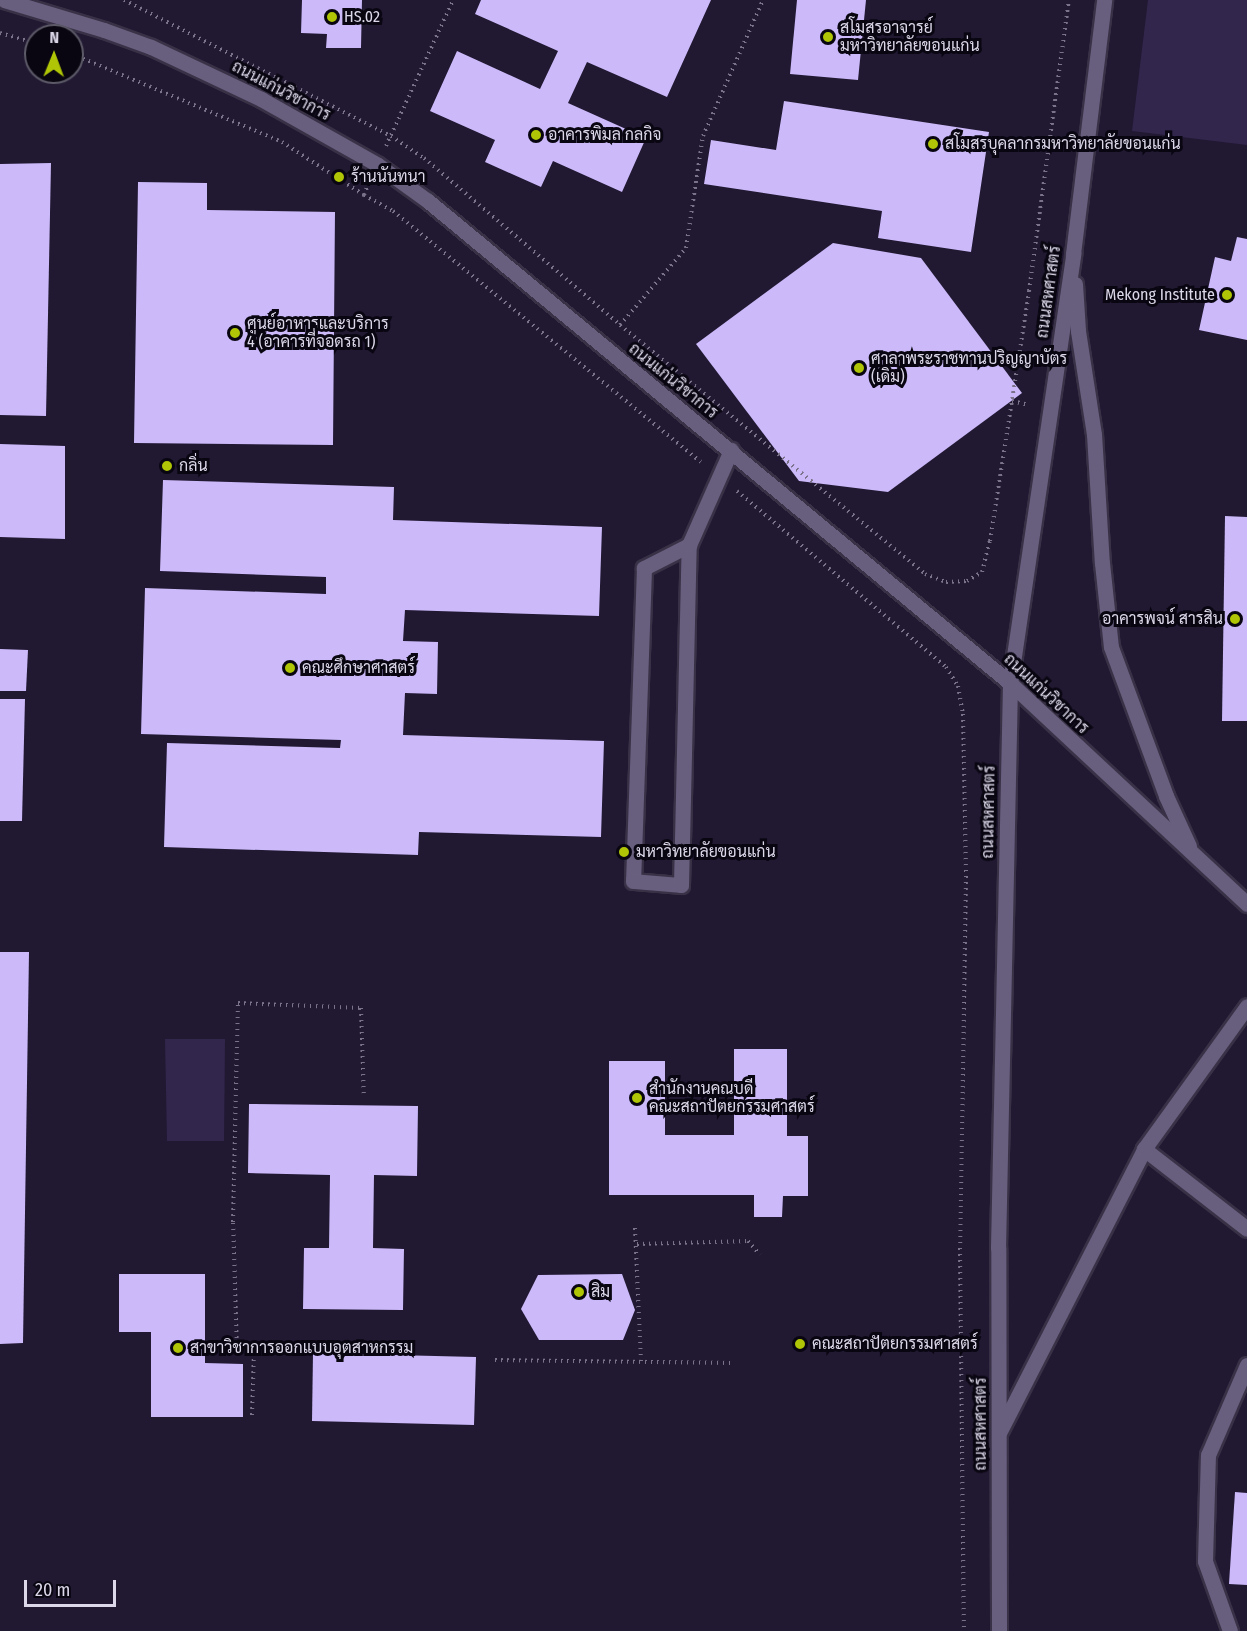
<!DOCTYPE html>
<meta charset="utf-8">
<style>
body{margin:0}
#map{position:relative;width:1247px;height:1631px;overflow:hidden;background:#211832;font-family:"Fira Sans Condensed",Sarabun,sans-serif}
div>[style]{position:absolute}
.green>*{inset:0;background:#32264c}
.building>*{inset:0;background:#cbb9f9}
.path>*{height:4px;margin-top:-2px;transform-origin:0;background:repeating-linear-gradient(90deg,#7a738a 0 1.5px,transparent 0 6px)}
.roads{filter:drop-shadow(2px 0 #393247) drop-shadow(-2px 0 #393247) drop-shadow(0 2px #393247) drop-shadow(0 -2px #393247)}
.lane>*{height:15px;margin:-7.5px;padding:0 7.5px;transform-origin:7.5px;border-radius:7.5px;background:#685f7f}
.street>*{height:15px;margin:-7.5px;padding:0 7.5px;transform-origin:7.5px;border-radius:7.5px;background:#685f7f}
.dots>*{width:16px;height:16px;translate:-50% -50%;box-sizing:border-box;border:3px solid #090611;border-radius:50%}
span{translate:-50% -50%;white-space:nowrap;text-align:center;line-height:1.15;-webkit-text-stroke:6px #090611;paint-order:stroke}
.poi-label{font-size:16px;color:#dcd8ea}
.left{translate:0 -50%;text-align:left}
.right{translate:-100% -50%;text-align:right}
.street-label{font-size:16px;color:#dcd8ea}
.north{position:absolute;left:24px;top:24px;width:60px;height:60px;box-sizing:border-box;background:#090611;border:2px solid #5d5a68;border-radius:50%;rotate:1deg;font-size:16px;font-weight:700;line-height:24px;text-align:center;color:#dcd8ea}
.north::after{content:'';display:block;margin:auto;width:21px;height:27px;background:#afc505;clip-path:polygon(50% 0,100% 100%,50% 72%,0 100%)}
.scale{position:absolute;left:24px;top:1580px;width:92px;height:27px;box-sizing:border-box;border:3px solid #dcd8ea;border-top:0;padding-left:8px;font-size:18px;line-height:21px;white-space:nowrap;color:#dcd8ea;-webkit-text-stroke:4px #090611;paint-order:stroke}
</style>
<div id="map">
<div class="green">
<i style="clip-path:polygon(1148px 0,1247px 0,1247px 145px,1132px 131px)"></i>
<i style="clip-path:polygon(165px 1039px,225px 1039px,224px 1141px,167px 1141px)"></i>
</div>
<div class="building">
<i style="clip-path:polygon(302px 0,362px 0,361px 48px,326px 48px,327px 34px,301px 33px)"></i>
<i style="clip-path:polygon(481px 0,711px 0,667px 97px,587px 62px,568px 103px,646px 138px,622px 192px,553px 161px,541px 187px,485px 162px,495px 140px,430px 111px,457px 51px,540px 89px,558px 51px,475px 14px)"></i>
<i style="clip-path:polygon(797px 0,866px 0,858px 80px,790px 74px)"></i>
<i style="clip-path:polygon(784px 101px,989px 132px,971px 252px,878px 238px,882px 211px,704px 184px,711px 140px,776px 150px)"></i>
<i style="clip-path:polygon(51px 163px,46px 416px,0 415px,0 164px)"></i>
<i style="clip-path:polygon(138px 182px,207px 183px,207px 210px,335px 212px,333px 445px,134px 443px)"></i>
<i style="clip-path:polygon(1237px 237px,1247px 239px,1247px 340px,1199px 330px,1215px 257px,1231px 261px)"></i>
<i style="clip-path:polygon(833px 243px,921px 258px,1022px 393px,888px 492px,799px 481px,696px 344px)"></i>
<i style="clip-path:polygon(0 444px,65px 446px,65px 539px,0 537px)"></i>
<i style="clip-path:polygon(163px 480px,394px 487px,393px 520px,602px 527px,599px 616px,405px 610px,403px 641px,438px 642px,437px 694px,405px 693px,403px 735px,604px 741px,601px 837px,419px 832px,418px 855px,164px 847px,167px 743px,340px 748px,341px 740px,141px 734px,145px 588px,326px 594px,326px 577px,160px 571px)"></i>
<i style="clip-path:polygon(1225px 516px,1247px 517px,1247px 721px,1222px 721px)"></i>
<i style="clip-path:polygon(0 649px,28px 650px,26px 691px,0 691px)"></i>
<i style="clip-path:polygon(0 699px,25px 699px,22px 821px,0 821px)"></i>
<i style="clip-path:polygon(0 952px,29px 952px,23px 1343px,0 1344px)"></i>
<i style="clip-path:polygon(734px 1049px,787px 1049px,787px 1136px,808px 1136px,808px 1196px,783px 1196px,782px 1217px,754px 1217px,754px 1195px,609px 1195px,609px 1061px,665px 1061px,665px 1135px,734px 1135px)"></i>
<i style="clip-path:polygon(249px 1104px,418px 1106px,417px 1176px,374px 1175px,373px 1248px,404px 1249px,403px 1310px,303px 1309px,304px 1248px,329px 1248px,330px 1175px,248px 1173px)"></i>
<i style="clip-path:polygon(119px 1274px,205px 1274px,205px 1363px,243px 1364px,243px 1417px,151px 1417px,151px 1332px,119px 1332px)"></i>
<i style="clip-path:polygon(622px 1274px,635px 1310px,623px 1340px,539px 1340px,521px 1309px,538px 1275px)"></i>
<i style="clip-path:polygon(313px 1353px,476px 1357px,474px 1425px,312px 1421px)"></i>
<i style="clip-path:polygon(1235px 1492px,1247px 1493px,1247px 1585px,1229px 1584px)"></i>
</div>
<div class="path">
<i style="left:124px;top:0;width:300px;rotate:27deg"></i>
<i style="left:391px;top:136px;width:40px;rotate:34deg"></i>
<i style="left:424px;top:158px;width:257px;rotate:40.4deg"></i>
<i style="left:620px;top:325px;width:394px;rotate:39.2deg"></i>
<i style="left:925px;top:574px;width:22px;rotate:21deg"></i>
<i style="left:946px;top:582px;width:21px;rotate:-3deg"></i>
<i style="left:967px;top:581px;width:17px;rotate:-31deg"></i>
<i style="left:982px;top:572px;width:32px;rotate:-76deg"></i>
<i style="left:990px;top:541px;width:253px;rotate:-81.1deg"></i>
<i style="left:1029px;top:291px;width:294px;rotate:-82.2deg"></i>
<i style="left:0;top:33px;width:37px;rotate:16deg"></i>
<i style="left:72px;top:54px;width:228px;rotate:22.7deg"></i>
<i style="left:282px;top:142px;width:98px;rotate:32.9deg"></i>
<i style="left:364px;top:195px;width:11px;rotate:-68deg"></i>
<i style="left:386px;top:146px;width:161px;rotate:-65.3deg"></i>
<i style="left:364px;top:195px;width:33px;rotate:29deg"></i>
<i style="left:393px;top:211px;width:397px;rotate:39.2deg"></i>
<i style="left:620px;top:325px;width:101px;rotate:-49.4deg"></i>
<i style="left:686px;top:248px;width:113px;rotate:-81.4deg"></i>
<i style="left:703px;top:136px;width:149px;rotate:-66.2deg"></i>
<i style="left:1012px;top:401px;width:17px;rotate:13deg"></i>
<i style="left:737px;top:491px;width:273px;rotate:40.1deg"></i>
<i style="left:946px;top:667px;width:22px;rotate:58deg"></i>
<i style="left:958px;top:686px;width:28px;rotate:80deg"></i>
<i style="left:963px;top:714px;width:162px;rotate:88.9deg"></i>
<i style="left:966px;top:876px;width:372px;rotate:90.9deg"></i>
<i style="left:960px;top:1248px;width:383px;rotate:89.4deg"></i>
<i style="left:635px;top:1228px;width:134px;rotate:87.4deg"></i>
<i style="left:637px;top:1244px;width:111px;rotate:-1.5deg"></i>
<i style="left:748px;top:1241px;width:18px;rotate:49deg"></i>
<i style="left:495px;top:1360px;width:237px;rotate:0.7deg"></i>
<i style="left:252px;top:1415px;width:62px;rotate:-88.2deg"></i>
<i style="left:254px;top:1353px;width:17px;rotate:-170deg"></i>
<i style="left:237px;top:1350px;width:128px;rotate:-91.8deg"></i>
<i style="left:233px;top:1222px;width:219px;rotate:-88.7deg"></i>
<i style="left:238px;top:1003px;width:123px;rotate:2.3deg"></i>
<i style="left:361px;top:1008px;width:90px;rotate:88.1deg"></i>
</div>
<div class="roads">
<div class="lane">
<i style="left:689px;top:545px;width:51px;rotate:152.9deg"></i>
<i style="left:644px;top:568px;width:313px;rotate:92deg"></i>
<i style="left:633px;top:881px;width:48px;rotate:4.8deg"></i>
<i style="left:681px;top:885px;width:340px;rotate:-88.7deg"></i>
<i style="left:689px;top:545px;width:104px;rotate:-66.1deg"></i>
<i style="left:1144px;top:1149px;width:130px;rotate:37.8deg"></i>
<i style="left:1000px;top:1431px;width:317px;rotate:-62.9deg"></i>
<i style="left:1144px;top:1149px;width:176px;rotate:-54.2deg"></i>
<i style="left:1230px;top:1631px;width:74px;rotate:-109.7deg"></i>
<i style="left:1205px;top:1561px;width:106px;rotate:-88.4deg"></i>
<i style="left:1208px;top:1455px;width:98px;rotate:-66.6deg"></i>
</div>
<div class="street">
<i style="left:4px;top:0;width:104px;rotate:16.7deg"></i>
<i style="left:104px;top:30px;width:50px;rotate:19.9deg"></i>
<i style="left:151px;top:47px;width:122px;rotate:25.3deg"></i>
<i style="left:261px;top:99px;width:134px;rotate:29.4deg"></i>
<i style="left:378px;top:165px;width:62px;rotate:35.8deg"></i>
<i style="left:428px;top:201px;width:756px;rotate:39.63deg"></i>
<i style="left:1010px;top:683px;width:324px;rotate:43deg"></i>
<i style="left:1075px;top:284px;width:47px;rotate:86.3deg"></i>
<i style="left:1078px;top:331px;width:104px;rotate:81.2deg"></i>
<i style="left:1094px;top:434px;width:129px;rotate:86.5deg"></i>
<i style="left:1102px;top:563px;width:84px;rotate:83.9deg"></i>
<i style="left:1111px;top:647px;width:159px;rotate:69.7deg"></i>
<i style="left:1166px;top:796px;width:55px;rotate:65.3deg"></i>
<i style="left:999px;top:1631px;width:383px;rotate:-90.1deg"></i>
<i style="left:998px;top:1248px;width:565px;rotate:-88.78deg"></i>
<i style="left:1010px;top:683px;width:434px;rotate:-81.6deg"></i>
<i style="left:1073px;top:254px;width:256px;rotate:-83deg"></i>
</div>
</div>
<div class="dots">
<i style="left:332px;top:17px;background:#afc505"></i>
<i style="left:828px;top:37px;background:#afc505"></i>
<i style="left:536px;top:135px;background:#afc505"></i>
<i style="left:933px;top:144px;background:#afc505"></i>
<i style="left:339px;top:177px;background:#afc505"></i>
<i style="left:1227px;top:295px;background:#afc505"></i>
<i style="left:235px;top:333px;background:#afc505"></i>
<i style="left:859px;top:368px;background:#afc505"></i>
<i style="left:167px;top:466px;background:#afc505"></i>
<i style="left:1235px;top:619px;background:#afc505"></i>
<i style="left:290px;top:668px;background:#afc505"></i>
<i style="left:624px;top:852px;background:#afc505"></i>
<i style="left:637px;top:1098px;background:#afc505"></i>
<i style="left:579px;top:1292px;background:#afc505"></i>
<i style="left:800px;top:1344px;background:#afc505"></i>
<i style="left:178px;top:1348px;background:#afc505"></i>
</div>
<div class="poi-label">
<span class="left" style="left:344px;top:17px">HS.02</span>
<span class="left" style="left:840px;top:37px">สโมสรอาจารย์<br>มหาวิทยาลัยขอนแก่น</span>
<span class="left" style="left:548px;top:135px">อาคารพิมล กลกิจ</span>
<span class="left" style="left:945px;top:144px">สโมสรบุคลากรมหาวิทยาลัยขอนแก่น</span>
<span class="left" style="left:351px;top:177px">ร้านนันทนา</span>
<span class="right" style="left:1215px;top:295px">Mekong Institute</span>
<span class="left" style="left:247px;top:333px">ศูนย์อาหารและบริการ<br>4 (อาคารที่จอดรถ 1)</span>
<span class="left" style="left:871px;top:368px">ศาลาพระราชทานปริญญาบัตร<br>(เดิม)</span>
<span class="left" style="left:179px;top:466px">กลิ่น</span>
<span class="right" style="left:1223px;top:619px">อาคารพจน์ สารสิน</span>
<span class="left" style="left:302px;top:668px">คณะศึกษาศาสตร์</span>
<span class="left" style="left:636px;top:852px">มหาวิทยาลัยขอนแก่น</span>
<span class="left" style="left:649px;top:1098px">สำนักงานคณบดี<br>คณะสถาปัตยกรรมศาสตร์</span>
<span class="left" style="left:591px;top:1292px">สิม</span>
<span class="left" style="left:812px;top:1344px">คณะสถาปัตยกรรมศาสตร์</span>
<span class="left" style="left:190px;top:1348px">สาขาวิชาการออกแบบอุตสาหกรรม</span>
</div>
<div class="street-label">
<span style="left:281px;top:91px;rotate:28deg">ถนนแก่นวิชาการ</span>
<span style="left:1049px;top:292px;rotate:-82deg">ถนนสหศาสตร์</span>
<span style="left:673px;top:381px;rotate:39deg">ถนนแก่นวิชาการ</span>
<span style="left:1046px;top:694px;rotate:43deg">ถนนแก่นวิชาการ</span>
<span style="left:989px;top:812px;rotate:-89deg">ถนนสหศาสตร์</span>
<span style="left:981px;top:1424px;rotate:-90deg">ถนนสหศาสตร์</span>
</div>
<div class="north">N</div>
<div class="scale">20 m</div>
</div>
